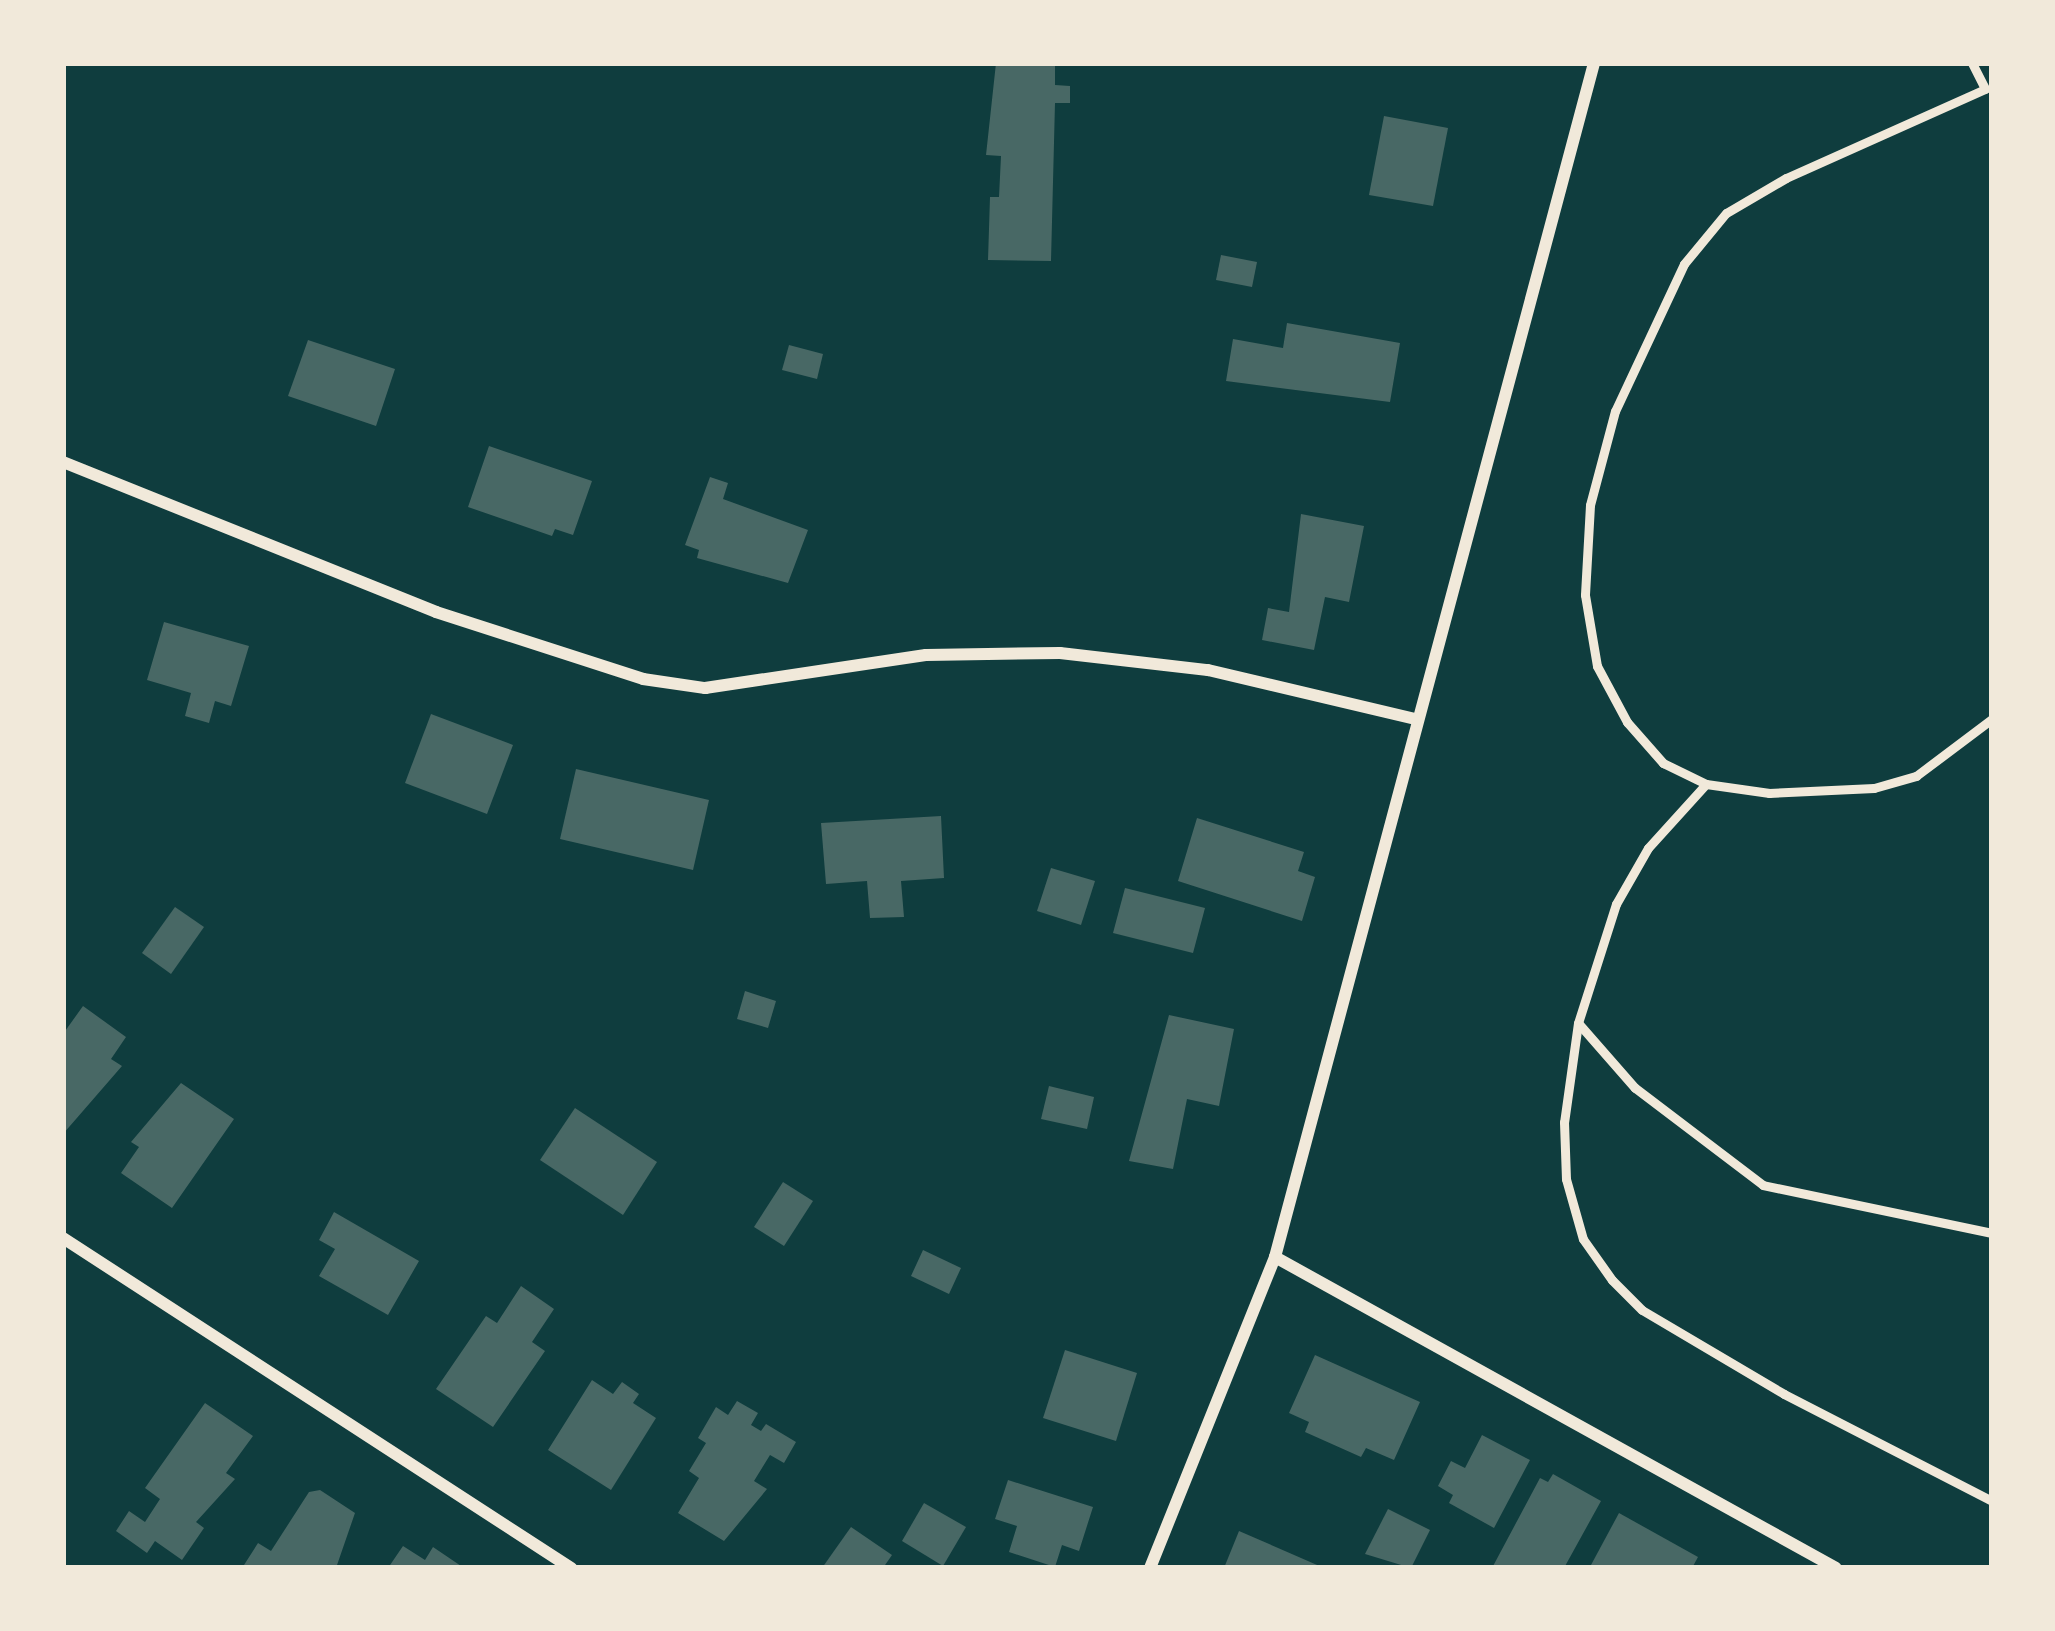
<!DOCTYPE html>
<style>
body{margin:0}
#map{position:relative;width:2055px;height:1631px;overflow:hidden;background:#0f3d3e;font-family:"Sofia Sans Condensed",sans-serif}
div>[style]{position:absolute}
.building>*{inset:0;background:#486865}
.service>*{height:9px;margin:-4.5px;padding:0 4.5px;transform-origin:4.5px;border-radius:4.5px;background:#f1e9da}
.minor>*{height:12px;margin:-6px;padding:0 6px;transform-origin:6px;border-radius:6px;background:#f1e9da}
span{translate:-50% -50%;white-space:nowrap;text-align:center;line-height:1.15;-webkit-text-stroke:9px #f1e9da;paint-order:stroke}
.frame{position:absolute;inset:0;border:66px solid #f1e9da;pointer-events:none}
</style>
<div id="map">
<div class="building">
<i style="clip-path:polygon(996px 63px,1055px 63px,1055px 85px,1070px 86px,1070px 103px,1055px 103px,1051px 261px,988px 260px,990px 197px,999px 197px,1001px 156px,986px 155px)"></i>
<i style="clip-path:polygon(1384px 116px,1448px 128px,1433px 206px,1369px 195px)"></i>
<i style="clip-path:polygon(1221px 255px,1257px 262px,1252px 287px,1216px 280px)"></i>
<i style="clip-path:polygon(1287px 323px,1400px 343px,1390px 402px,1226px 381px,1233px 339px,1283px 348px)"></i>
<i style="clip-path:polygon(308px 340px,395px 369px,376px 426px,288px 396px)"></i>
<i style="clip-path:polygon(789px 345px,823px 354px,817px 379px,782px 370px)"></i>
<i style="clip-path:polygon(489px 446px,592px 481px,573px 535px,555px 529px,552px 536px,468px 507px)"></i>
<i style="clip-path:polygon(710px 477px,728px 483px,723px 499px,808px 530px,788px 583px,697px 558px,699px 550px,685px 545px)"></i>
<i style="clip-path:polygon(1301px 514px,1364px 526px,1349px 602px,1325px 597px,1314px 650px,1262px 640px,1268px 608px,1289px 612px)"></i>
<i style="clip-path:polygon(164px 622px,249px 646px,231px 706px,215px 701px,209px 723px,185px 716px,191px 693px,147px 680px)"></i>
<i style="clip-path:polygon(431px 714px,513px 745px,487px 814px,405px 783px)"></i>
<i style="clip-path:polygon(576px 769px,709px 800px,693px 870px,560px 839px)"></i>
<i style="clip-path:polygon(941px 816px,944px 878px,901px 881px,904px 917px,870px 918px,867px 881px,826px 884px,821px 823px)"></i>
<i style="clip-path:polygon(1197px 818px,1304px 852px,1298px 871px,1315px 877px,1302px 921px,1178px 881px)"></i>
<i style="clip-path:polygon(1051px 868px,1095px 881px,1081px 925px,1037px 911px)"></i>
<i style="clip-path:polygon(1125px 888px,1205px 908px,1193px 953px,1113px 933px)"></i>
<i style="clip-path:polygon(175px 907px,204px 927px,171px 974px,142px 953px)"></i>
<i style="clip-path:polygon(745px 991px,776px 1001px,768px 1028px,737px 1019px)"></i>
<i style="clip-path:polygon(83px 1006px,126px 1037px,111px 1059px,122px 1066px,63px 1134px,63px 1034px)"></i>
<i style="clip-path:polygon(1169px 1015px,1234px 1029px,1219px 1106px,1187px 1099px,1173px 1169px,1129px 1161px)"></i>
<i style="clip-path:polygon(181px 1083px,234px 1119px,172px 1208px,121px 1173px,139px 1147px,131px 1142px)"></i>
<i style="clip-path:polygon(1049px 1086px,1094px 1097px,1087px 1129px,1041px 1119px)"></i>
<i style="clip-path:polygon(575px 1108px,657px 1162px,623px 1215px,540px 1160px)"></i>
<i style="clip-path:polygon(783px 1182px,813px 1201px,784px 1246px,754px 1227px)"></i>
<i style="clip-path:polygon(334px 1212px,419px 1261px,388px 1315px,319px 1276px,335px 1249px,319px 1240px)"></i>
<i style="clip-path:polygon(923px 1250px,961px 1268px,949px 1294px,911px 1276px)"></i>
<i style="clip-path:polygon(521px 1286px,554px 1309px,532px 1342px,545px 1351px,493px 1427px,436px 1389px,486px 1316px,497px 1323px)"></i>
<i style="clip-path:polygon(1065px 1350px,1137px 1373px,1116px 1441px,1043px 1418px)"></i>
<i style="clip-path:polygon(1315px 1355px,1420px 1402px,1394px 1460px,1366px 1448px,1361px 1457px,1305px 1432px,1309px 1422px,1289px 1413px)"></i>
<i style="clip-path:polygon(592px 1380px,613px 1394px,622px 1382px,639px 1394px,633px 1403px,656px 1418px,611px 1490px,548px 1450px)"></i>
<i style="clip-path:polygon(737px 1401px,758px 1413px,751px 1425px,761px 1431px,766px 1424px,796px 1442px,784px 1463px,770px 1455px,754px 1481px,767px 1489px,724px 1541px,678px 1513px,699px 1478px,689px 1471px,706px 1443px,698px 1438px,716px 1407px,728px 1415px)"></i>
<i style="clip-path:polygon(205px 1403px,253px 1436px,226px 1473px,235px 1479px,196px 1522px,204px 1528px,182px 1560px,155px 1541px,147px 1553px,116px 1531px,129px 1511px,145px 1522px,160px 1499px,145px 1488px)"></i>
<i style="clip-path:polygon(1482px 1435px,1530px 1460px,1494px 1528px,1449px 1503px,1453px 1495px,1438px 1486px,1451px 1461px,1465px 1468px)"></i>
<i style="clip-path:polygon(1553px 1474px,1601px 1501px,1564px 1568px,1492px 1568px,1540px 1478px,1548px 1482px)"></i>
<i style="clip-path:polygon(1008px 1480px,1093px 1507px,1079px 1551px,1062px 1545px,1055px 1567px,1009px 1552px,1017px 1526px,995px 1519px)"></i>
<i style="clip-path:polygon(320px 1490px,355px 1513px,336px 1568px,244px 1565px,258px 1543px,271px 1551px,309px 1492px)"></i>
<i style="clip-path:polygon(924px 1503px,966px 1527px,943px 1566px,902px 1541px)"></i>
<i style="clip-path:polygon(1388px 1509px,1430px 1530px,1411px 1568px,1365px 1554px)"></i>
<i style="clip-path:polygon(1619px 1513px,1698px 1557px,1692px 1568px,1591px 1565px)"></i>
<i style="clip-path:polygon(851px 1527px,892px 1555px,883px 1568px,822px 1568px)"></i>
<i style="clip-path:polygon(1239px 1531px,1324px 1568px,1224px 1568px)"></i>
<i style="clip-path:polygon(403px 1546px,425px 1560px,433px 1547px,464px 1568px,388px 1568px)"></i>
</div>
<div class="service">
<i style="left:1972px;top:63px;width:29px;rotate:63deg"></i>
<i style="left:1985px;top:89px;width:218px;rotate:155.9deg"></i>
<i style="left:1786px;top:178px;width:69px;rotate:149.7deg"></i>
<i style="left:1726px;top:213px;width:66px;rotate:129.5deg"></i>
<i style="left:1684px;top:264px;width:162px;rotate:115.1deg"></i>
<i style="left:1615px;top:411px;width:97px;rotate:104.9deg"></i>
<i style="left:1590px;top:505px;width:90px;rotate:93.2deg"></i>
<i style="left:1585px;top:595px;width:72px;rotate:80.4deg"></i>
<i style="left:1597px;top:666px;width:64px;rotate:61.8deg"></i>
<i style="left:1627px;top:722px;width:55px;rotate:48.7deg"></i>
<i style="left:1663px;top:763px;width:48px;rotate:26deg"></i>
<i style="left:1706px;top:784px;width:64px;rotate:8.1deg"></i>
<i style="left:1769px;top:793px;width:105px;rotate:-2.7deg"></i>
<i style="left:1874px;top:788px;width:44px;rotate:-15.9deg"></i>
<i style="left:1916px;top:776px;width:95px;rotate:-36.9deg"></i>
<i style="left:1578px;top:1023px;width:125px;rotate:-72.3deg"></i>
<i style="left:1616px;top:904px;width:64px;rotate:-60.3deg"></i>
<i style="left:1648px;top:848px;width:86px;rotate:-47.8deg"></i>
<i style="left:1992px;top:1233px;width:234px;rotate:-168.2deg"></i>
<i style="left:1763px;top:1185px;width:161px;rotate:-142.8deg"></i>
<i style="left:1635px;top:1088px;width:86px;rotate:-131.2deg"></i>
<i style="left:1578px;top:1023px;width:100px;rotate:98deg"></i>
<i style="left:1564px;top:1122px;width:57px;rotate:88deg"></i>
<i style="left:1566px;top:1179px;width:62px;rotate:74.2deg"></i>
<i style="left:1583px;top:1239px;width:50px;rotate:54.7deg"></i>
<i style="left:1612px;top:1280px;width:42px;rotate:45deg"></i>
<i style="left:1642px;top:1310px;width:165px;rotate:30.6deg"></i>
<i style="left:1784px;top:1394px;width:234px;rotate:27.2deg"></i>
</div>
<div class="minor">
<i style="left:63px;top:462px;width:402px;rotate:21.9deg"></i>
<i style="left:436px;top:612px;width:218px;rotate:17.9deg"></i>
<i style="left:643px;top:679px;width:63px;rotate:8.3deg"></i>
<i style="left:705px;top:688px;width:223px;rotate:-8.5deg"></i>
<i style="left:926px;top:655px;width:134px;rotate:-0.9deg"></i>
<i style="left:1060px;top:653px;width:149px;rotate:6.6deg"></i>
<i style="left:1208px;top:670px;width:213px;rotate:13.3deg"></i>
<i style="left:63px;top:1238px;width:606px;rotate:33.01deg"></i>
<i style="left:1275px;top:1257px;width:641px;rotate:29deg"></i>
<i style="left:1150px;top:1568px;width:335px;rotate:-68.1deg"></i>
<i style="left:1275px;top:1257px;width:1236px;rotate:-75.04deg"></i>
</div>
<div class="frame"></div>
</div>
